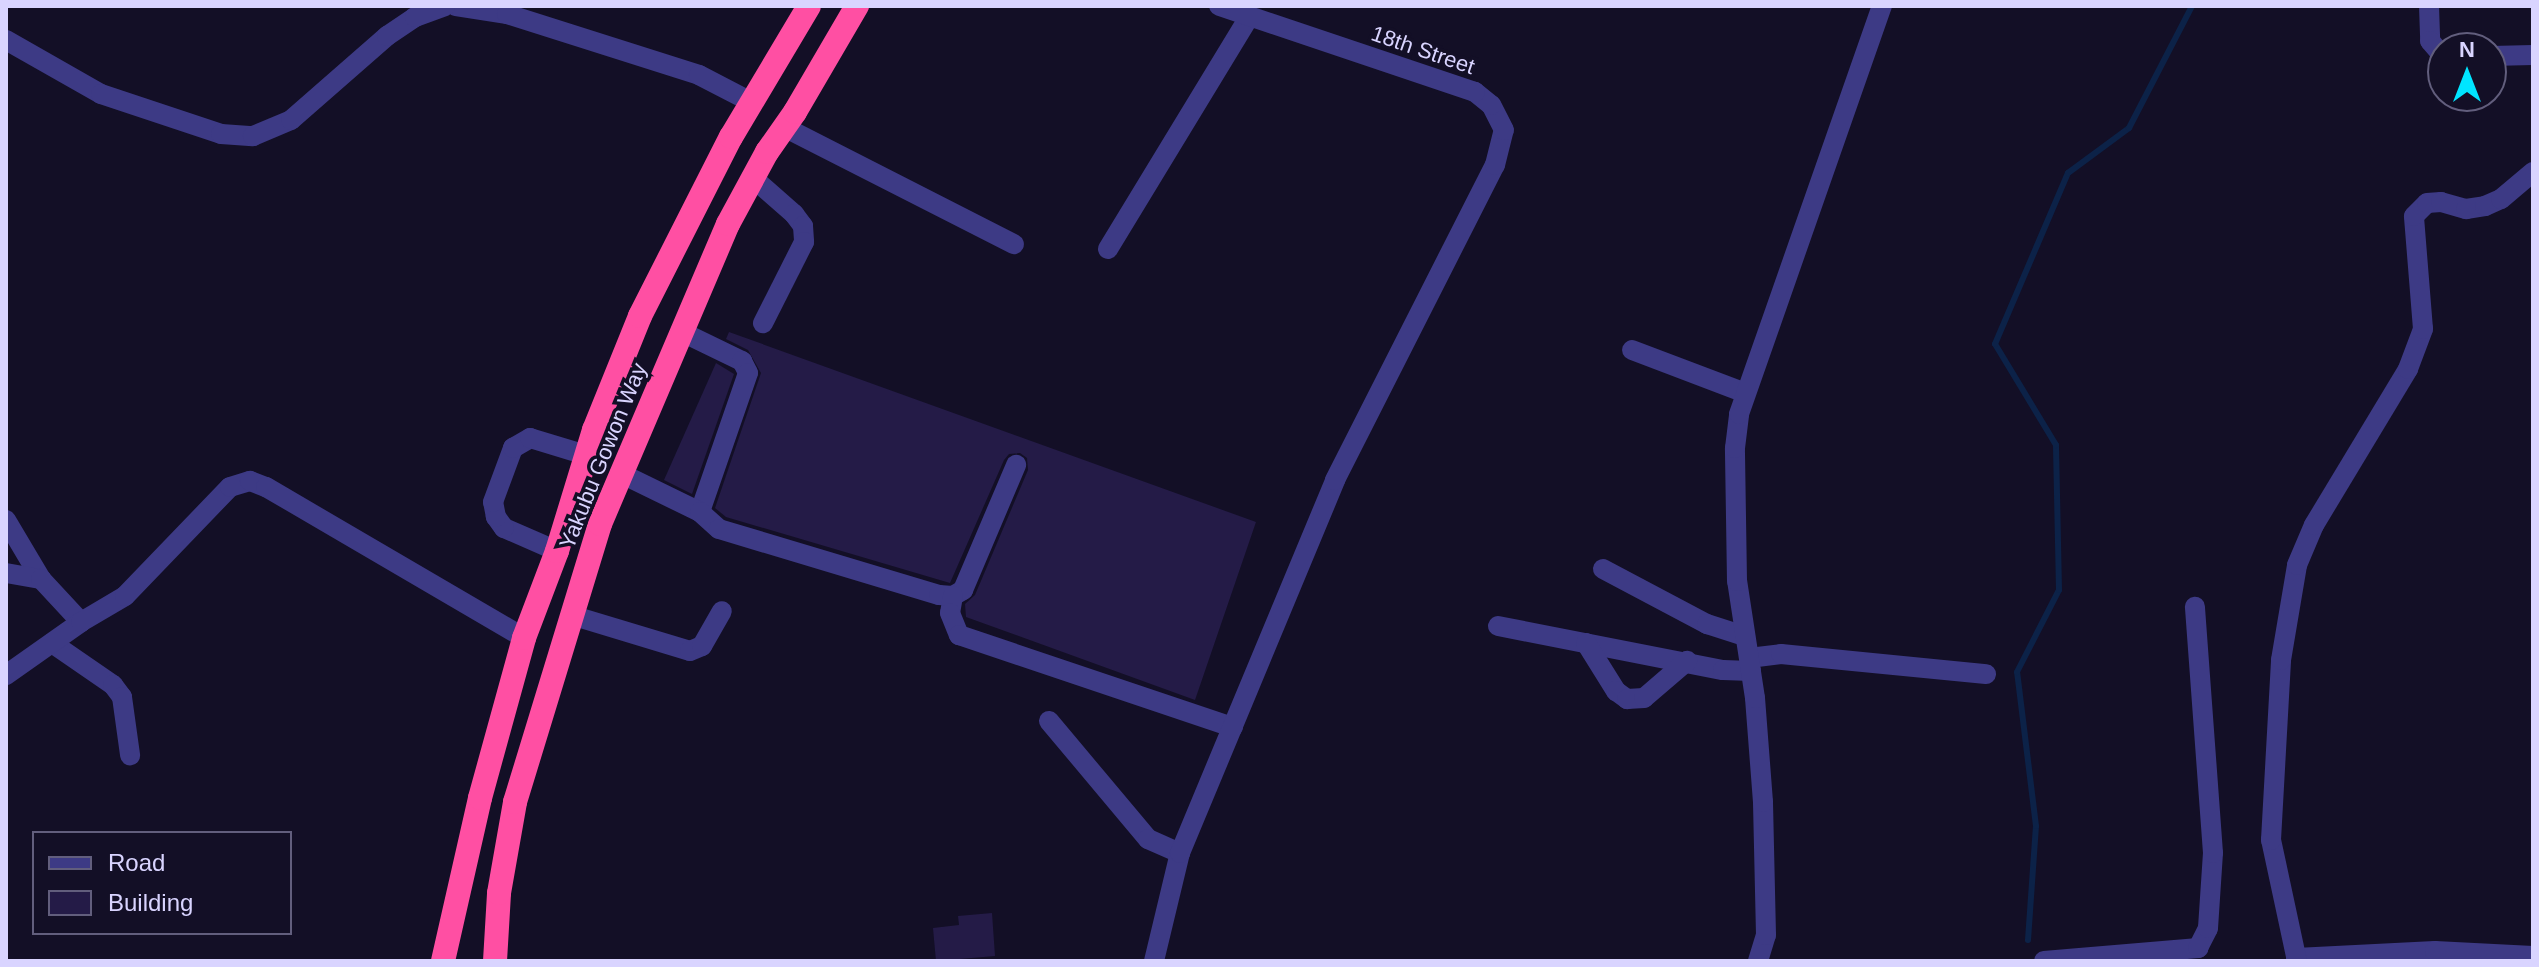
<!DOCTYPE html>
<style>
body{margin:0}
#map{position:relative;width:2539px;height:967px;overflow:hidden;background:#130f26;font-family:Arial,sans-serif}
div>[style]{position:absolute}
.stream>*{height:6px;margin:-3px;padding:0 3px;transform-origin:3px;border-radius:3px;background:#0c2248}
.building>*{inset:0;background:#241b47}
.minor>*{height:20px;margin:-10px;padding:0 10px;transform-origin:10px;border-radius:10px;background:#3d3a85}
.highway>*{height:24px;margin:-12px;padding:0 12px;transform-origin:12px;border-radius:12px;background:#ff4fa3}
span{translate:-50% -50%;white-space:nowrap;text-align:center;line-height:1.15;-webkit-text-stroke:7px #130f26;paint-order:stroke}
.street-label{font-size:22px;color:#d9d4ff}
.frame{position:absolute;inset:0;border:8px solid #d9d4ff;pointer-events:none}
.legend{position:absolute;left:32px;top:831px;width:260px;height:104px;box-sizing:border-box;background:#130f26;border:2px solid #625e7d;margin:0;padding:10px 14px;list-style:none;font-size:24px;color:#d9d4ff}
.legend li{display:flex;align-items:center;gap:16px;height:40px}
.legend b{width:40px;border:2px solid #625e7d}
.north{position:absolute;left:2427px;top:32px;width:80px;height:80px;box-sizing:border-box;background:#130f26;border:2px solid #625e7d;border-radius:50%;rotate:0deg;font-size:22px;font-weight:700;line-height:32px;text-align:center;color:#d9d4ff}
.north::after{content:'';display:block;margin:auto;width:28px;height:36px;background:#00e5ff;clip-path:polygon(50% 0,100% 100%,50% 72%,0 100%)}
</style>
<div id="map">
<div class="stream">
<i style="left:2028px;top:940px;width:114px;rotate:-86deg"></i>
<i style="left:2036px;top:826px;width:155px;rotate:-97deg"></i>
<i style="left:2017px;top:672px;width:92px;rotate:-62.9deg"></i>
<i style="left:2059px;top:590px;width:145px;rotate:-91.2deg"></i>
<i style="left:2056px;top:445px;width:118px;rotate:-121.1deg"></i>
<i style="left:1995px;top:344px;width:186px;rotate:-66.9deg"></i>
<i style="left:2068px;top:173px;width:76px;rotate:-36.4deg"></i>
<i style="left:2129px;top:128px;width:137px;rotate:-62.7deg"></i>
</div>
<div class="building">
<i style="clip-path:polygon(729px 332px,1256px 522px,1195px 700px,966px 617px,965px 604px,975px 595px,1028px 470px,1027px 458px,1020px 453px,1009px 454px,1004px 460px,950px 583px,726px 517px,715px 508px,761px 373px,748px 350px,726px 339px)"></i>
<i style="clip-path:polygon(716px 363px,734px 374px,692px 494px,664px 480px)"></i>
<i style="clip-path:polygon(992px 913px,995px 956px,936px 961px,933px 928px,959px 925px,958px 916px)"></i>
</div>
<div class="minor">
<i style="left:456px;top:6px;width:52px;rotate:8.9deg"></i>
<i style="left:507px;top:14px;width:201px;rotate:17.6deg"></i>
<i style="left:699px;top:75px;width:59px;rotate:27.4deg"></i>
<i style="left:2429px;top:6px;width:35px;rotate:88deg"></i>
<i style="left:2430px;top:41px;width:20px;rotate:49deg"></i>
<i style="left:6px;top:40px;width:109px;rotate:29.6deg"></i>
<i style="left:101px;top:94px;width:126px;rotate:18.4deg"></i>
<i style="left:221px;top:134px;width:32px;rotate:4deg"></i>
<i style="left:253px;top:136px;width:41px;rotate:-22.8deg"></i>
<i style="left:291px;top:120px;width:128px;rotate:-41.2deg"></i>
<i style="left:387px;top:36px;width:34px;rotate:-34deg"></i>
<i style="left:415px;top:17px;width:32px;rotate:-20deg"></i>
<i style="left:2491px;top:56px;width:42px;rotate:-1.4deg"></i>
<i style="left:784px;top:127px;width:258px;rotate:27deg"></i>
<i style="left:753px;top:178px;width:55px;rotate:41.3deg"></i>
<i style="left:794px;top:214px;width:15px;rotate:53deg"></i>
<i style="left:803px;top:226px;width:16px;rotate:86deg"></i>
<i style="left:804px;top:242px;width:91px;rotate:116.8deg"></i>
<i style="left:1108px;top:249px;width:271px;rotate:-58.7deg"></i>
<i style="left:682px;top:332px;width:67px;rotate:25.8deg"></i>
<i style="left:742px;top:361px;width:13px;rotate:63deg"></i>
<i style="left:748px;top:373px;width:147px;rotate:109.1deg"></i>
<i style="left:1632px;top:350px;width:121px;rotate:20.8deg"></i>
<i style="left:620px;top:473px;width:89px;rotate:26deg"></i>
<i style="left:700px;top:512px;width:25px;rotate:42deg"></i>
<i style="left:719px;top:529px;width:230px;rotate:16.7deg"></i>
<i style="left:939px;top:595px;width:14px;rotate:4deg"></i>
<i style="left:953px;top:596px;width:12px;rotate:-31deg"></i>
<i style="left:963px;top:590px;width:136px;rotate:-67deg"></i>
<i style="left:6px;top:520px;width:69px;rotate:59.3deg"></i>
<i style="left:557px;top:551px;width:58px;rotate:-156.5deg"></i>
<i style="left:504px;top:528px;width:14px;rotate:-126deg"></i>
<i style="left:496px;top:517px;width:15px;rotate:-101deg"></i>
<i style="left:493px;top:502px;width:58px;rotate:-69.7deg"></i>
<i style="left:513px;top:448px;width:20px;rotate:-30deg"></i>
<i style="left:530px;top:438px;width:59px;rotate:16.9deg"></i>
<i style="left:1603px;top:569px;width:118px;rotate:27.9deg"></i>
<i style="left:1707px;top:624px;width:40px;rotate:18deg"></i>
<i style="left:6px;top:573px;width:36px;rotate:10deg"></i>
<i style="left:41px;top:579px;width:59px;rotate:47.1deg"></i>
<i style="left:953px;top:596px;width:17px;rotate:100deg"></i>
<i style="left:950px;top:613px;width:24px;rotate:68deg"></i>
<i style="left:959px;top:635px;width:289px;rotate:18.6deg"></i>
<i style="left:571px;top:615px;width:124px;rotate:16.8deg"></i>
<i style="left:690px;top:651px;width:13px;rotate:-23deg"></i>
<i style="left:702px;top:646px;width:40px;rotate:-60.3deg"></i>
<i style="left:1498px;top:626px;width:229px;rotate:11.1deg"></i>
<i style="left:1723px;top:670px;width:28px;rotate:2deg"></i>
<i style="left:52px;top:643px;width:74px;rotate:34.5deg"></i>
<i style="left:113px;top:685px;width:15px;rotate:53deg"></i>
<i style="left:122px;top:697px;width:59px;rotate:82.1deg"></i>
<i style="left:1586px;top:643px;width:57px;rotate:58deg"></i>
<i style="left:1616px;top:691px;width:14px;rotate:36deg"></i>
<i style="left:1627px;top:699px;width:17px;rotate:-3deg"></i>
<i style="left:1644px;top:698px;width:57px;rotate:-40.7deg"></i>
<i style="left:1749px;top:658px;width:32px;rotate:-7deg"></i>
<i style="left:1781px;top:654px;width:206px;rotate:5.6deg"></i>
<i style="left:6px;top:675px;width:92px;rotate:-35.2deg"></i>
<i style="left:81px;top:622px;width:51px;rotate:-30.6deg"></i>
<i style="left:125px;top:596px;width:151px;rotate:-46.1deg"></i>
<i style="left:230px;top:487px;width:21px;rotate:-17deg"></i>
<i style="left:250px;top:481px;width:17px;rotate:21deg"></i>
<i style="left:266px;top:487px;width:299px;rotate:30.3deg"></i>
<i style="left:1049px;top:721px;width:154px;rotate:50deg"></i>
<i style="left:1148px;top:839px;width:35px;rotate:24deg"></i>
<i style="left:2296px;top:958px;width:139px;rotate:-2.9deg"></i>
<i style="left:2435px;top:951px;width:98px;rotate:2.9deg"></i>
<i style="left:1154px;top:961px;width:111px;rotate:-76.5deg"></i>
<i style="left:1180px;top:853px;width:404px;rotate:-67.4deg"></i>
<i style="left:1335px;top:480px;width:353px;rotate:-63.1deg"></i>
<i style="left:1495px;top:165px;width:36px;rotate:-76deg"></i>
<i style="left:1504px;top:130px;width:28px;rotate:-117deg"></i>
<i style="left:1491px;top:105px;width:21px;rotate:-141deg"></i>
<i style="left:1475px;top:92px;width:270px;rotate:-161.4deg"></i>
<i style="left:1758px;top:961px;width:27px;rotate:-73deg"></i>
<i style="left:1766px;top:935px;width:133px;rotate:-91.3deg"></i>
<i style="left:1763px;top:802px;width:104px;rotate:-94.4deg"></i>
<i style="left:1755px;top:698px;width:118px;rotate:-98.7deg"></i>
<i style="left:1737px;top:581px;width:133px;rotate:-90.9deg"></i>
<i style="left:1735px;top:448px;width:34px;rotate:-83deg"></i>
<i style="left:1739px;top:414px;width:432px;rotate:-70.7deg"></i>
<i style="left:2044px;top:961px;width:155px;rotate:-4.8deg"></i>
<i style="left:2198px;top:948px;width:22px;rotate:-63deg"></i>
<i style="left:2208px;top:928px;width:75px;rotate:-86.2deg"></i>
<i style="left:2213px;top:853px;width:247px;rotate:-94.2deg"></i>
<i style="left:2297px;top:961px;width:124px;rotate:-102.1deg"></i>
<i style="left:2271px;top:840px;width:180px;rotate:-86.8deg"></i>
<i style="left:2281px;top:660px;width:96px;rotate:-80.4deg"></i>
<i style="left:2297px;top:565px;width:43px;rotate:-67deg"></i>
<i style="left:2314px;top:525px;width:182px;rotate:-58.9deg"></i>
<i style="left:2408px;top:369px;width:43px;rotate:-69.4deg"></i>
<i style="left:2423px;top:329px;width:113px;rotate:-94.6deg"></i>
<i style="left:2414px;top:216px;width:18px;rotate:-45deg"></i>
<i style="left:2427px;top:203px;width:14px;rotate:-4deg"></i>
<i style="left:2441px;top:202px;width:26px;rotate:16deg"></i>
<i style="left:2466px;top:209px;width:19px;rotate:-9deg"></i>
<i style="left:2485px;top:206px;width:17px;rotate:-24deg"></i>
<i style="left:2501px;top:199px;width:42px;rotate:-40.2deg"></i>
</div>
<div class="highway">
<i style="left:443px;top:961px;width:167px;rotate:-77.2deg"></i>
<i style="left:480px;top:798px;width:166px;rotate:-74.6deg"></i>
<i style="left:524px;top:638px;width:93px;rotate:-69.2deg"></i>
<i style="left:557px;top:551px;width:127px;rotate:-73deg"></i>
<i style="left:594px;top:430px;width:123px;rotate:-68deg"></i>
<i style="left:640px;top:316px;width:201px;rotate:-63.1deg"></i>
<i style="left:731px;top:137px;width:152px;rotate:-59.2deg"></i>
<i style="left:495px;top:961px;width:68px;rotate:-86.6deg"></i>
<i style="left:499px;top:893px;width:92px;rotate:-80deg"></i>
<i style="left:515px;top:802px;width:291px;rotate:-73deg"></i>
<i style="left:600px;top:524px;width:326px;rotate:-66.9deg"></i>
<i style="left:728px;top:224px;width:82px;rotate:-61.6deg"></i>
<i style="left:767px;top:152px;width:49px;rotate:-55deg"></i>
<i style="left:795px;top:112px;width:123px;rotate:-59.7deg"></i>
</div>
<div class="street-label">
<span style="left:1423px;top:50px;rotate:19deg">18th Street</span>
<span style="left:603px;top:456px;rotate:-68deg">Yakubu Gowon Way</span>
</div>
<div class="frame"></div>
<ul class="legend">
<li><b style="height:10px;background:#3d3a85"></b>Road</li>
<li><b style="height:22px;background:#241b47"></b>Building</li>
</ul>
<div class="north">N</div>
</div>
